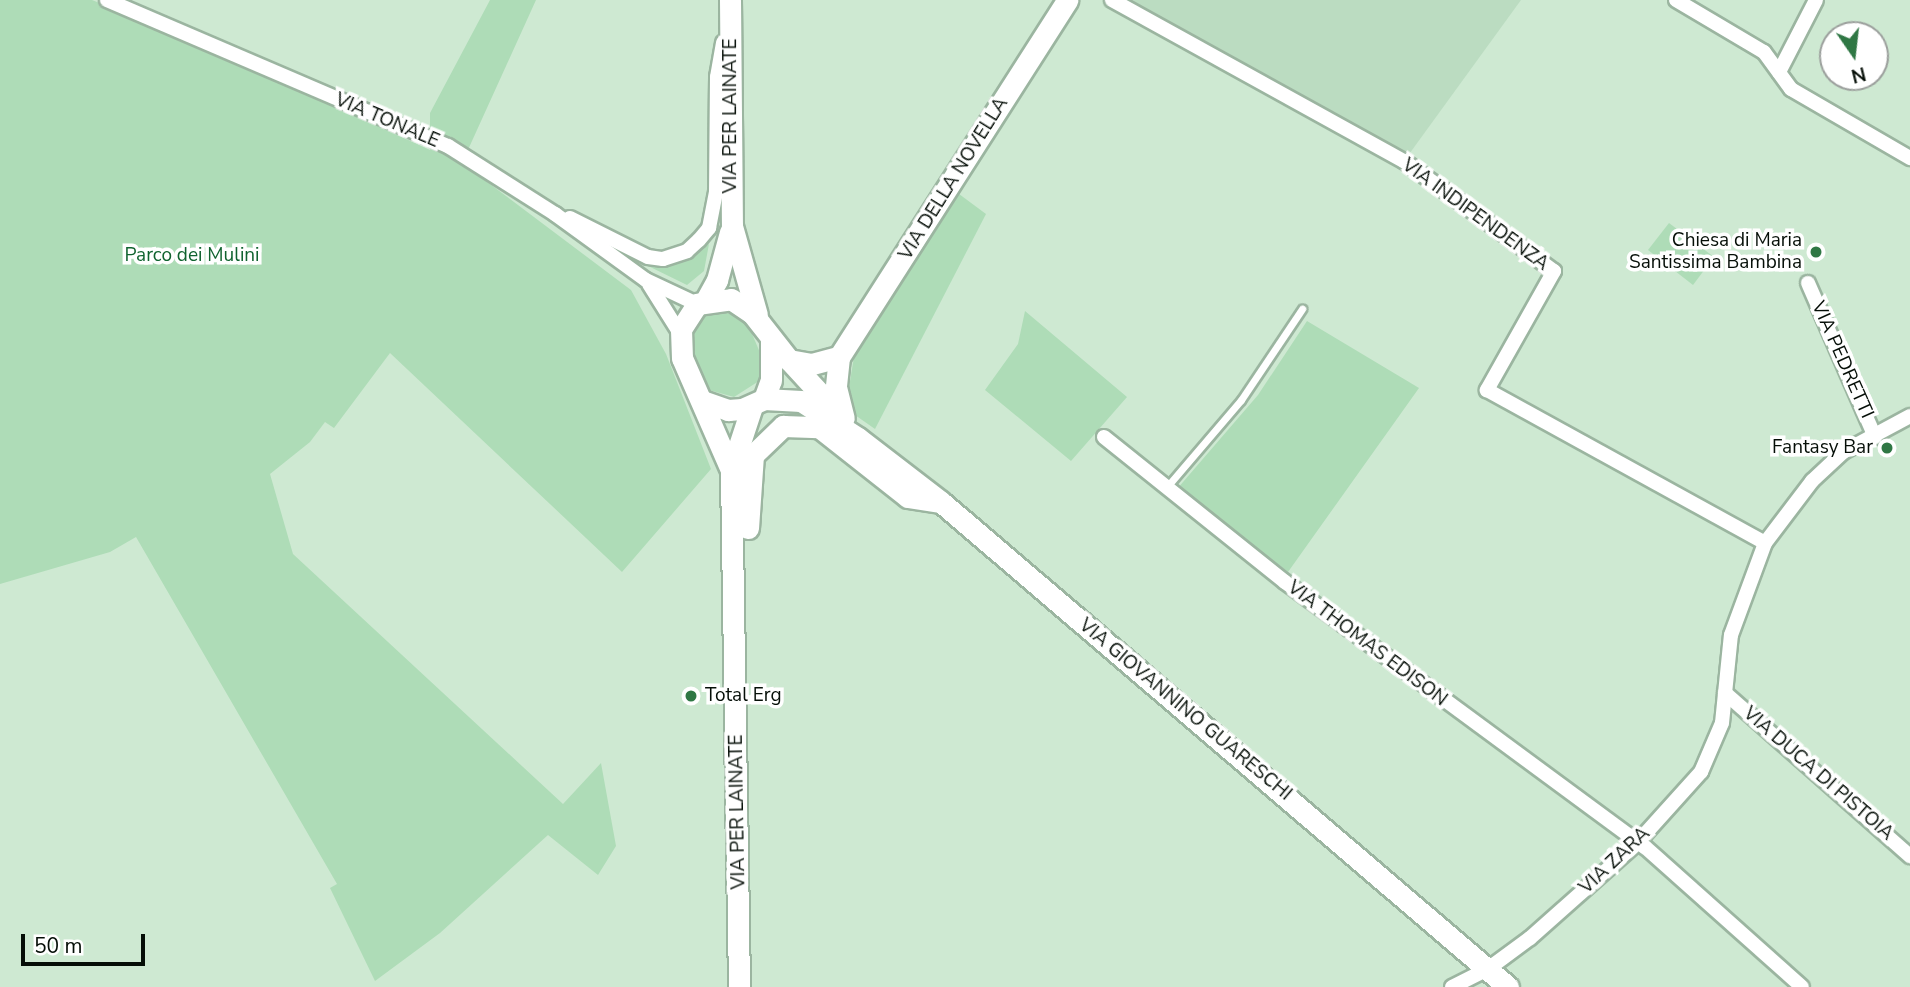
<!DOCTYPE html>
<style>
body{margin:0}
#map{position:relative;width:1910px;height:987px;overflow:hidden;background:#cee9d2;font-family:"Nunito Sans",sans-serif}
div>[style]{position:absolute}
.built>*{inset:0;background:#bbdcc1}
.green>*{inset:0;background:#aedcb7}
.roads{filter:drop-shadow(2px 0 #9bb5a0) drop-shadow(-2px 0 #9bb5a0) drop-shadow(0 2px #9bb5a0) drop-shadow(0 -2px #9bb5a0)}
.lane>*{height:7px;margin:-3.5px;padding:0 3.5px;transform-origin:3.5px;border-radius:3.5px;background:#fff}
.street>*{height:14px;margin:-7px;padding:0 7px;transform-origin:7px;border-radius:7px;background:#fff}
.secondary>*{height:21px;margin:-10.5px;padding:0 10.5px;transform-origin:10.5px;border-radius:10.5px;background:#fff}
.dots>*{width:19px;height:19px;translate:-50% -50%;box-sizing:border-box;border:4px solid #fff;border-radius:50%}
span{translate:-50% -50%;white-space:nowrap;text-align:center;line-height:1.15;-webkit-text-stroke:7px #fff;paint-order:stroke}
.street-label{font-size:19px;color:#050e07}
.poi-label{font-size:19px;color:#050e07}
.right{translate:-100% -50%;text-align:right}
.left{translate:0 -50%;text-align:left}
.park-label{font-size:19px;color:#10632f}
.north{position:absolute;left:1819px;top:21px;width:70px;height:70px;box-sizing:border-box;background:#fff;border:2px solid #9b9f9c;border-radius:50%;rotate:166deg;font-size:19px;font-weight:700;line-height:28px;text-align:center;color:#050e07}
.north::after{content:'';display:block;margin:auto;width:24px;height:32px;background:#2f7744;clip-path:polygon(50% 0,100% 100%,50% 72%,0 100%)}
.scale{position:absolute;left:21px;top:934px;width:124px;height:32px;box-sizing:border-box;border:4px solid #050e07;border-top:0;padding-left:9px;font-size:21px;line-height:24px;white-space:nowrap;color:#050e07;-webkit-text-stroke:5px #fff;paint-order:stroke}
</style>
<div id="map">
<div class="built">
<i style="clip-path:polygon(1123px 0,1521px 0,1407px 157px)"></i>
</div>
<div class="green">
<i style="clip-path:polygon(0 0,92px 0,196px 42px,430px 150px,430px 113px,490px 0,536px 0,462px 163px,631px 290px,666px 354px,711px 469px,622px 572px,390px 353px,334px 428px,325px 422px,310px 442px,270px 474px,293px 554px,563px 804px,601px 763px,616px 846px,598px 875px,548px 835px,440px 933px,375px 981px,330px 888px,337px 884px,136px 537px,110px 552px,0 584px)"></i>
<i style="clip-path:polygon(955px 191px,986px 214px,875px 429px,855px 415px,849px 387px,855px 351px)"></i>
<i style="clip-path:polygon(1669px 223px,1714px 257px,1693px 285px,1648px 250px)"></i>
<i style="clip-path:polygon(709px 244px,704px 271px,687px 285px,642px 263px,680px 261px)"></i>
<i style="clip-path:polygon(721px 310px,747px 322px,761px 355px,759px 381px,734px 397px,709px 390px,693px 367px,689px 336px,693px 324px,702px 315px)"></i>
<i style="clip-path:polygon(1025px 311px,1127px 397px,1071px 461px,985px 390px,1018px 344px)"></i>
<i style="clip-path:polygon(1307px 321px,1419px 388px,1288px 572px,1177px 489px,1258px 395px)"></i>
</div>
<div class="roads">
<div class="lane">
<i style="left:1165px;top:489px;width:117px;rotate:-49.5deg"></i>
<i style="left:1241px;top:400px;width:110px;rotate:-56.2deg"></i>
</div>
<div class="street">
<i style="left:107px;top:0;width:371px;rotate:23.2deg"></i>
<i style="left:448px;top:146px;width:127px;rotate:32.4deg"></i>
<i style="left:555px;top:214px;width:112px;rotate:36deg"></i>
<i style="left:646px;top:280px;width:56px;rotate:25.2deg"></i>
<i style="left:1112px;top:0;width:333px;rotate:28.9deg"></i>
<i style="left:1404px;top:161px;width:186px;rotate:36.3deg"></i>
<i style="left:1554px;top:271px;width:137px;rotate:119.4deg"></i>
<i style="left:1487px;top:390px;width:317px;rotate:28.8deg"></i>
<i style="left:1676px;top:0;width:102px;rotate:30.6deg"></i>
<i style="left:1764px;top:52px;width:46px;rotate:53.9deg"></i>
<i style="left:1791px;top:89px;width:138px;rotate:30.1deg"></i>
<i style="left:1779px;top:72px;width:81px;rotate:-62.8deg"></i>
<i style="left:570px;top:218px;width:87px;rotate:26.6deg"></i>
<i style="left:648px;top:257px;width:15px;rotate:8deg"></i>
<i style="left:663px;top:259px;width:25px;rotate:-18deg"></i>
<i style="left:687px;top:251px;width:16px;rotate:-43deg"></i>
<i style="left:699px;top:240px;width:16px;rotate:-50deg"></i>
<i style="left:709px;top:228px;width:36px;rotate:-79deg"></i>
<i style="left:716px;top:193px;width:116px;rotate:-89.5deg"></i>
<i style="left:717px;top:77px;width:35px;rotate:-80deg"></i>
<i style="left:1808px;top:283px;width:168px;rotate:66.5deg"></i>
<i style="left:649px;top:284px;width:60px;rotate:57.9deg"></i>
<i style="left:1104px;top:437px;width:232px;rotate:38.7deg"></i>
<i style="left:1285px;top:582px;width:447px;rotate:36.4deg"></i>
<i style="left:1645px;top:847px;width:210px;rotate:41.7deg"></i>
<i style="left:1725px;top:693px;width:247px;rotate:41.4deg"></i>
<i style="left:1452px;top:987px;width:40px;rotate:-26.6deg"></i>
<i style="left:1488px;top:969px;width:52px;rotate:-36.4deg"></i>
<i style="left:1530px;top:938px;width:143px;rotate:-41.6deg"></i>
<i style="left:1637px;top:843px;width:96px;rotate:-48deg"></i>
<i style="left:1701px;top:772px;width:53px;rotate:-66.8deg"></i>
<i style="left:1722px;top:723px;width:88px;rotate:-84.2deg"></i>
<i style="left:1731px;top:635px;width:98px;rotate:-69.7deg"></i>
<i style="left:1765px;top:543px;width:78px;rotate:-52.8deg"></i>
<i style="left:1812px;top:481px;width:42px;rotate:-43.1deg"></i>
<i style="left:1843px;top:452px;width:76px;rotate:-28.2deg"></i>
</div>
<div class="secondary">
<i style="left:730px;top:0;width:226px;rotate:89.5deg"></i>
<i style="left:732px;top:226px;width:92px;rotate:74.3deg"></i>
<i style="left:706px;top:300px;width:23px;rotate:-61deg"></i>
<i style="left:717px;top:280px;width:50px;rotate:-74.8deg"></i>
<i style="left:839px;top:357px;width:424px;rotate:-57.4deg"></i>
<i style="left:839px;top:357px;width:30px;rotate:96deg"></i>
<i style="left:836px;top:387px;width:32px;rotate:76deg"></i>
<i style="left:789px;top:360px;width:71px;rotate:47.3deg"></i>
<i style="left:764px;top:399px;width:37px;rotate:3deg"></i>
<i style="left:801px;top:401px;width:68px;rotate:33deg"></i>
<i style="left:858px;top:438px;width:105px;rotate:37.6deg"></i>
<i style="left:941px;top:502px;width:746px;rotate:40.54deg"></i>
<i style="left:702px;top:401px;width:28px;rotate:19deg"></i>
<i style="left:728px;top:410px;width:14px;rotate:-4deg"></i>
<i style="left:742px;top:409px;width:24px;rotate:-24deg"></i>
<i style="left:764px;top:399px;width:20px;rotate:-70deg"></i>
<i style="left:771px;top:380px;width:39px;rotate:-90deg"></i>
<i style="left:731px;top:470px;width:67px;rotate:-71.8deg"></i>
<i style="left:748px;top:528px;width:73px;rotate:-86.1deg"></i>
<i style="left:753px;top:455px;width:42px;rotate:-44deg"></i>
<i style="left:783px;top:426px;width:36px;rotate:2deg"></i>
<i style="left:819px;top:427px;width:113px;rotate:38.2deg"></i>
<i style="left:908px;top:497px;width:31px;rotate:9deg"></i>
<i style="left:739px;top:987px;width:517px;rotate:-90.89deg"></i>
<i style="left:731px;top:470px;width:122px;rotate:-113.6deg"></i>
<i style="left:682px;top:358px;width:29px;rotate:-92deg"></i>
<i style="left:681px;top:329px;width:30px;rotate:-57deg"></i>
<i style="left:697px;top:304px;width:34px;rotate:-8deg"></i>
<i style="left:731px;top:299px;width:25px;rotate:34deg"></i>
<i style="left:752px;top:313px;width:60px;rotate:51.8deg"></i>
<i style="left:789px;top:360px;width:23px;rotate:10deg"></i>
<i style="left:812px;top:364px;width:28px;rotate:-15deg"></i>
</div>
</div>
<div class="dots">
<i style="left:1816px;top:252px;background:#2f7744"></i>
<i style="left:1887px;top:448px;background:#2f7744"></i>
<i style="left:691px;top:696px;background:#2f7744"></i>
</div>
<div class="street-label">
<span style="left:731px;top:116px;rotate:-90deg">VIA PER LAINATE</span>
<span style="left:387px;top:121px;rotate:23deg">VIA TONALE</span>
<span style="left:954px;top:179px;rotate:-58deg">VIA DELLA NOVELLA</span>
<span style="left:1475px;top:215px;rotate:36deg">VIA INDIPENDENZA</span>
<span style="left:1842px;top:360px;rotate:66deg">VIA PEDRETTI</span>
<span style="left:1367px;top:644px;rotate:37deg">VIA THOMAS EDISON</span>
<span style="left:1185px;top:710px;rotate:40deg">VIA GIOVANNINO GUARESCHI</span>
<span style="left:1818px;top:774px;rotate:41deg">VIA DUCA DI PISTOIA</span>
<span style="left:738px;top:812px;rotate:-91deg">VIA PER LAINATE</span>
<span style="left:1615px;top:861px;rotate:-43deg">VIA ZARA</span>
</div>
<div class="poi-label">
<span class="right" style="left:1802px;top:252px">Chiesa di Maria<br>Santissima Bambina</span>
<span class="right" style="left:1873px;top:448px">Fantasy Bar</span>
<span class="left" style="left:705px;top:696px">Total Erg</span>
</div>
<div class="park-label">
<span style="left:192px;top:256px">Parco dei Mulini</span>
</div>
<div class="north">N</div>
<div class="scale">50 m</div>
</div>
